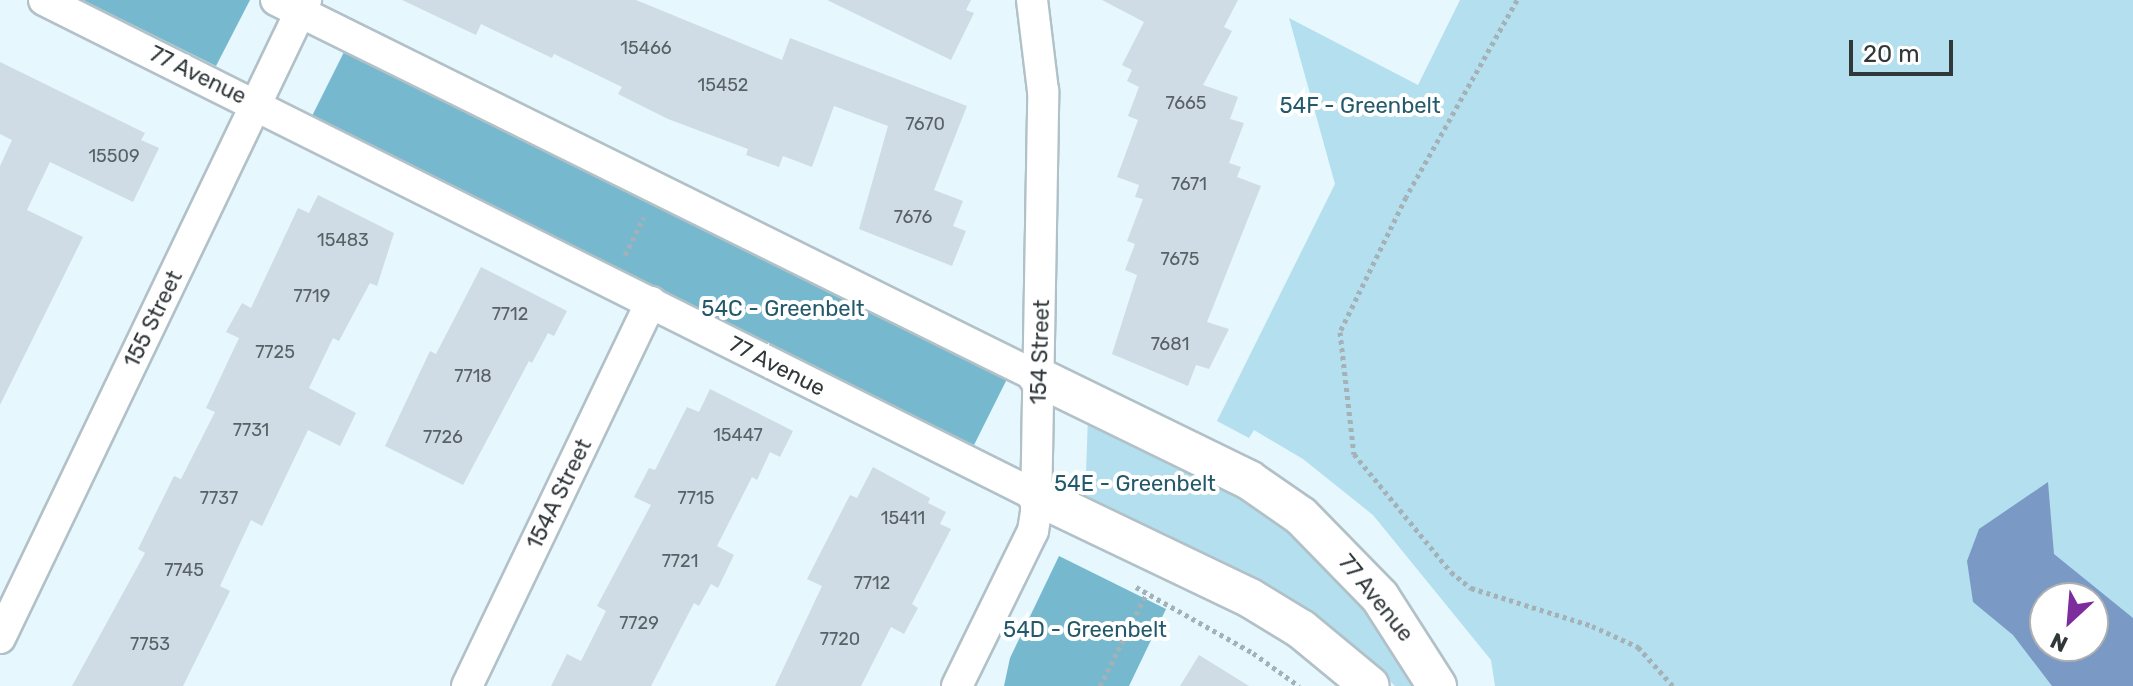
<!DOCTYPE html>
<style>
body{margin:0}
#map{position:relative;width:2133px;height:686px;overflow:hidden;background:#e6f7fd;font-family:Rubik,sans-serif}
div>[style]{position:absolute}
.green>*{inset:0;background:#b3dfef}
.forest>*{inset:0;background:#76b8ce}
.water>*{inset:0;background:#7b99c5}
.building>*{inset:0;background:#cfdce6}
.path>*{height:5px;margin-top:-2.5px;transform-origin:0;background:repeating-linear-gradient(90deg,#a4b1b6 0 4px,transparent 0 8px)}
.roads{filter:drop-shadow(2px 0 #b1c1c7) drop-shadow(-2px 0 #b1c1c7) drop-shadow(0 2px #b1c1c7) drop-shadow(0 -2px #b1c1c7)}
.minor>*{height:30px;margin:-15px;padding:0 15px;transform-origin:15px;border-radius:15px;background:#fff}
.tertiary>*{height:38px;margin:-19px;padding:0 19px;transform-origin:19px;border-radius:19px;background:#fff}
span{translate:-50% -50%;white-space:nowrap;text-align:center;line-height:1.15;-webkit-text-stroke:8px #fff;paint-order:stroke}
.number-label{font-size:18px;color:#586165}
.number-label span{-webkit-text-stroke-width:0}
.street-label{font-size:22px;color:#31383a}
.park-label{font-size:22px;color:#23596a}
.north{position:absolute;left:2029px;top:582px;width:80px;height:80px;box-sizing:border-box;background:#fff;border:2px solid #adafb0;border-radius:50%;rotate:206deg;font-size:22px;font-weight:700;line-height:32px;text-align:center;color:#31383a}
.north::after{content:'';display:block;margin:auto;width:28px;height:36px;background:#7c2c9d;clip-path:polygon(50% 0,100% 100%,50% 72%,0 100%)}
.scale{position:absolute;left:1849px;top:40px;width:104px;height:36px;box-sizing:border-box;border:4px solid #31383a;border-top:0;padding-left:10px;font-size:24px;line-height:28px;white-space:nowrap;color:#31383a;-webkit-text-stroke:6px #fff;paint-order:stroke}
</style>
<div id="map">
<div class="green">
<i style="clip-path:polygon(evenodd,1460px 0,2133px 0,2133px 686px,1495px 686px,1491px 660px,1373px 515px,1303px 459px,1254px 430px,1249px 438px,1217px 421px,1335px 184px,1289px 18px,1418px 85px,1460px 0,2045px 598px,2093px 598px,2093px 646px,2045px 646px,2045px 598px)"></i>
<i style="clip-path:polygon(1088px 416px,1244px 493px,1338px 569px,1427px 686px,1395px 686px,1350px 644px,1295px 607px,1085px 503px)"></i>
</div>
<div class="forest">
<i style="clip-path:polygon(83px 0,250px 0,216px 66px)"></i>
<i style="clip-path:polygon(344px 52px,1007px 379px,974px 445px,311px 118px)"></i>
<i style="clip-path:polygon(1059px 556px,1166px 609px,1129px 686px,1004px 686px,1010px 658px)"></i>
</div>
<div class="water">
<i style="clip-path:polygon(evenodd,2048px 482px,2054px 554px,2133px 618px,2133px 686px,2052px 686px,2013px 635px,1973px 602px,1967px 561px,1979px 529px,2048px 482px,2045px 598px,2093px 598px,2093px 646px,2045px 646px,2045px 598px)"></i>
</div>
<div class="building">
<i style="clip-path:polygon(402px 0,636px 0,782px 60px,790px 38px,967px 106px,934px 190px,963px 201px,953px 226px,966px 231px,952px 266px,859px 229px,888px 126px,834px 106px,812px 167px,783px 156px,779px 167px,746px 155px,748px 149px,668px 119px,618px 94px,622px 87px,554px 54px,552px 58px,481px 24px,476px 35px)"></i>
<i style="clip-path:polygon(827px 0,971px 0,966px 10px,974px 13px,951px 60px)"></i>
<i style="clip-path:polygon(1102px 0,1238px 0,1224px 27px,1232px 31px,1203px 85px,1238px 97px,1230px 119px,1244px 123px,1229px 163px,1241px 167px,1237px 177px,1261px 186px,1207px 322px,1229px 329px,1209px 369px,1196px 365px,1188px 386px,1112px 354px,1137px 275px,1125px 270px,1135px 244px,1127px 241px,1143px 199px,1135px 197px,1139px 185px,1117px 177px,1138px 120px,1128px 116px,1139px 87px,1127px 81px,1132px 70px,1122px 65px,1144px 22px)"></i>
<i style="clip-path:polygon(0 62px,145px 133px,141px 140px,159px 148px,133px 202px,50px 162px,27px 210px,83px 237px,0 405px,0 166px,12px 140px,0 134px)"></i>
<i style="clip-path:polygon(318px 195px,394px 233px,377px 286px,370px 283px,339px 341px,333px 338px,309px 388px,356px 413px,340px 446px,308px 430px,262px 526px,251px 520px,220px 586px,230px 591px,183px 686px,72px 686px,145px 553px,138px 549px,174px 476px,181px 479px,215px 412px,206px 408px,239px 338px,226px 332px,242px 303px,251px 308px,298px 208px,309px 213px)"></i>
<i style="clip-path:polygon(481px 267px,567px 311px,554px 336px,548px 333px,532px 363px,529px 361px,463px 485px,385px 446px,430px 351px,436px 354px)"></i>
<i style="clip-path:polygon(710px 389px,793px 431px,780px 457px,770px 452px,757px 480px,752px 477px,717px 546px,734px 555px,718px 588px,711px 584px,699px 606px,694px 603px,651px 686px,551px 686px,567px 654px,581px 661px,606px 611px,597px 606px,651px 505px,634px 497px,649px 468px,655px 470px,687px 407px,699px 412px)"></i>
<i style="clip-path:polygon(873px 467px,930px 498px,928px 503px,946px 512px,940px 524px,951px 529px,912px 604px,918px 608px,904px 634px,891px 627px,861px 686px,775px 686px,822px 586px,807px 579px,850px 495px,857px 498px)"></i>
<i style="clip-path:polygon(1199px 655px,1249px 686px,1180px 686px)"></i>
</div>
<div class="path">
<i style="left:1517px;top:0;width:226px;rotate:119.4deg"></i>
<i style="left:1406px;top:197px;width:150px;rotate:116.1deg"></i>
<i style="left:1340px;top:332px;width:123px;rotate:83.5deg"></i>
<i style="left:1354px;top:454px;width:153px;rotate:50.6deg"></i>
<i style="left:1451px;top:572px;width:26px;rotate:39deg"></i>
<i style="left:1471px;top:588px;width:127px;rotate:17.4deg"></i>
<i style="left:1592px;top:626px;width:51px;rotate:24.5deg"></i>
<i style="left:1638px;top:647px;width:52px;rotate:48.1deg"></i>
<i style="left:625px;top:255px;width:42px;rotate:-63.4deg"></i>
<i style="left:1136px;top:587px;width:134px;rotate:29.4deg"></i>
<i style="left:1253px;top:653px;width:57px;rotate:35.7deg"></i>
<i style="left:1100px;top:686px;width:104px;rotate:-63.2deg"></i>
</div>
<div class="roads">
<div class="minor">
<i style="left:44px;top:0;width:1110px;rotate:26.54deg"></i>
<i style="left:276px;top:0;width:850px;rotate:26.32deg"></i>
<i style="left:0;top:638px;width:708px;rotate:-64.38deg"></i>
<i style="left:467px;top:686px;width:426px;rotate:-64.4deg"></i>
<i style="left:957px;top:686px;width:173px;rotate:-63.9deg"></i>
<i style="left:1033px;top:531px;width:18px;rotate:-81deg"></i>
<i style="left:1036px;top:513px;width:422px;rotate:-89deg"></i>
<i style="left:1043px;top:91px;width:92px;rotate:-96.9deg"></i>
</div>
<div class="tertiary">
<i style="left:1038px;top:377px;width:235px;rotate:26deg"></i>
<i style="left:1249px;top:480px;width:63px;rotate:34.7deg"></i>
<i style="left:1301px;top:516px;width:113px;rotate:45.7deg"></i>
<i style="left:1380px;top:597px;width:106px;rotate:57.4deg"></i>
<i style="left:1037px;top:496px;width:236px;rotate:25.6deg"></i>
<i style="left:1250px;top:598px;width:60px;rotate:31.3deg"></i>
<i style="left:1301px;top:629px;width:89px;rotate:39.6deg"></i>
</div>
</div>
<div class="number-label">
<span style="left:646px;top:48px">15466</span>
<span style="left:723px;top:85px">15452</span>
<span style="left:1186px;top:103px">7665</span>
<span style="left:925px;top:124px">7670</span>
<span style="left:114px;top:156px">15509</span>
<span style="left:1189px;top:184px">7671</span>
<span style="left:913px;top:217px">7676</span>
<span style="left:343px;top:240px">15483</span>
<span style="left:1180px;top:259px">7675</span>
<span style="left:312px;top:296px">7719</span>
<span style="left:510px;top:314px">7712</span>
<span style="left:1170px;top:344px">7681</span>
<span style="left:275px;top:352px">7725</span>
<span style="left:473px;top:376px">7718</span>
<span style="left:251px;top:430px">7731</span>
<span style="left:738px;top:435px">15447</span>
<span style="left:443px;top:437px">7726</span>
<span style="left:219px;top:498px">7737</span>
<span style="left:696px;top:498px">7715</span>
<span style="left:903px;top:518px">15411</span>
<span style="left:680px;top:561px">7721</span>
<span style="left:184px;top:570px">7745</span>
<span style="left:872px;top:583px">7712</span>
<span style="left:639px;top:623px">7729</span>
<span style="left:840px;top:639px">7720</span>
<span style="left:150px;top:644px">7753</span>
</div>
<div class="street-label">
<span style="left:198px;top:75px;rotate:26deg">77 Avenue</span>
<span style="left:153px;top:319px;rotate:-64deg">155 Street</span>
<span style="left:1040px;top:352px;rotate:-88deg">154 Street</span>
<span style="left:777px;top:366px;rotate:27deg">77 Avenue</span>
<span style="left:559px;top:494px;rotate:-64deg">154A Street</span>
<span style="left:1376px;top:598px;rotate:51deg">77 Avenue</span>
</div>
<div class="park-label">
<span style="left:1360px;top:106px">54F - Greenbelt</span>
<span style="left:783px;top:309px">54C - Greenbelt</span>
<span style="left:1135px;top:484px">54E - Greenbelt</span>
<span style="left:1085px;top:630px">54D - Greenbelt</span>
</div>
<div class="north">N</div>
<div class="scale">20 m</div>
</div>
